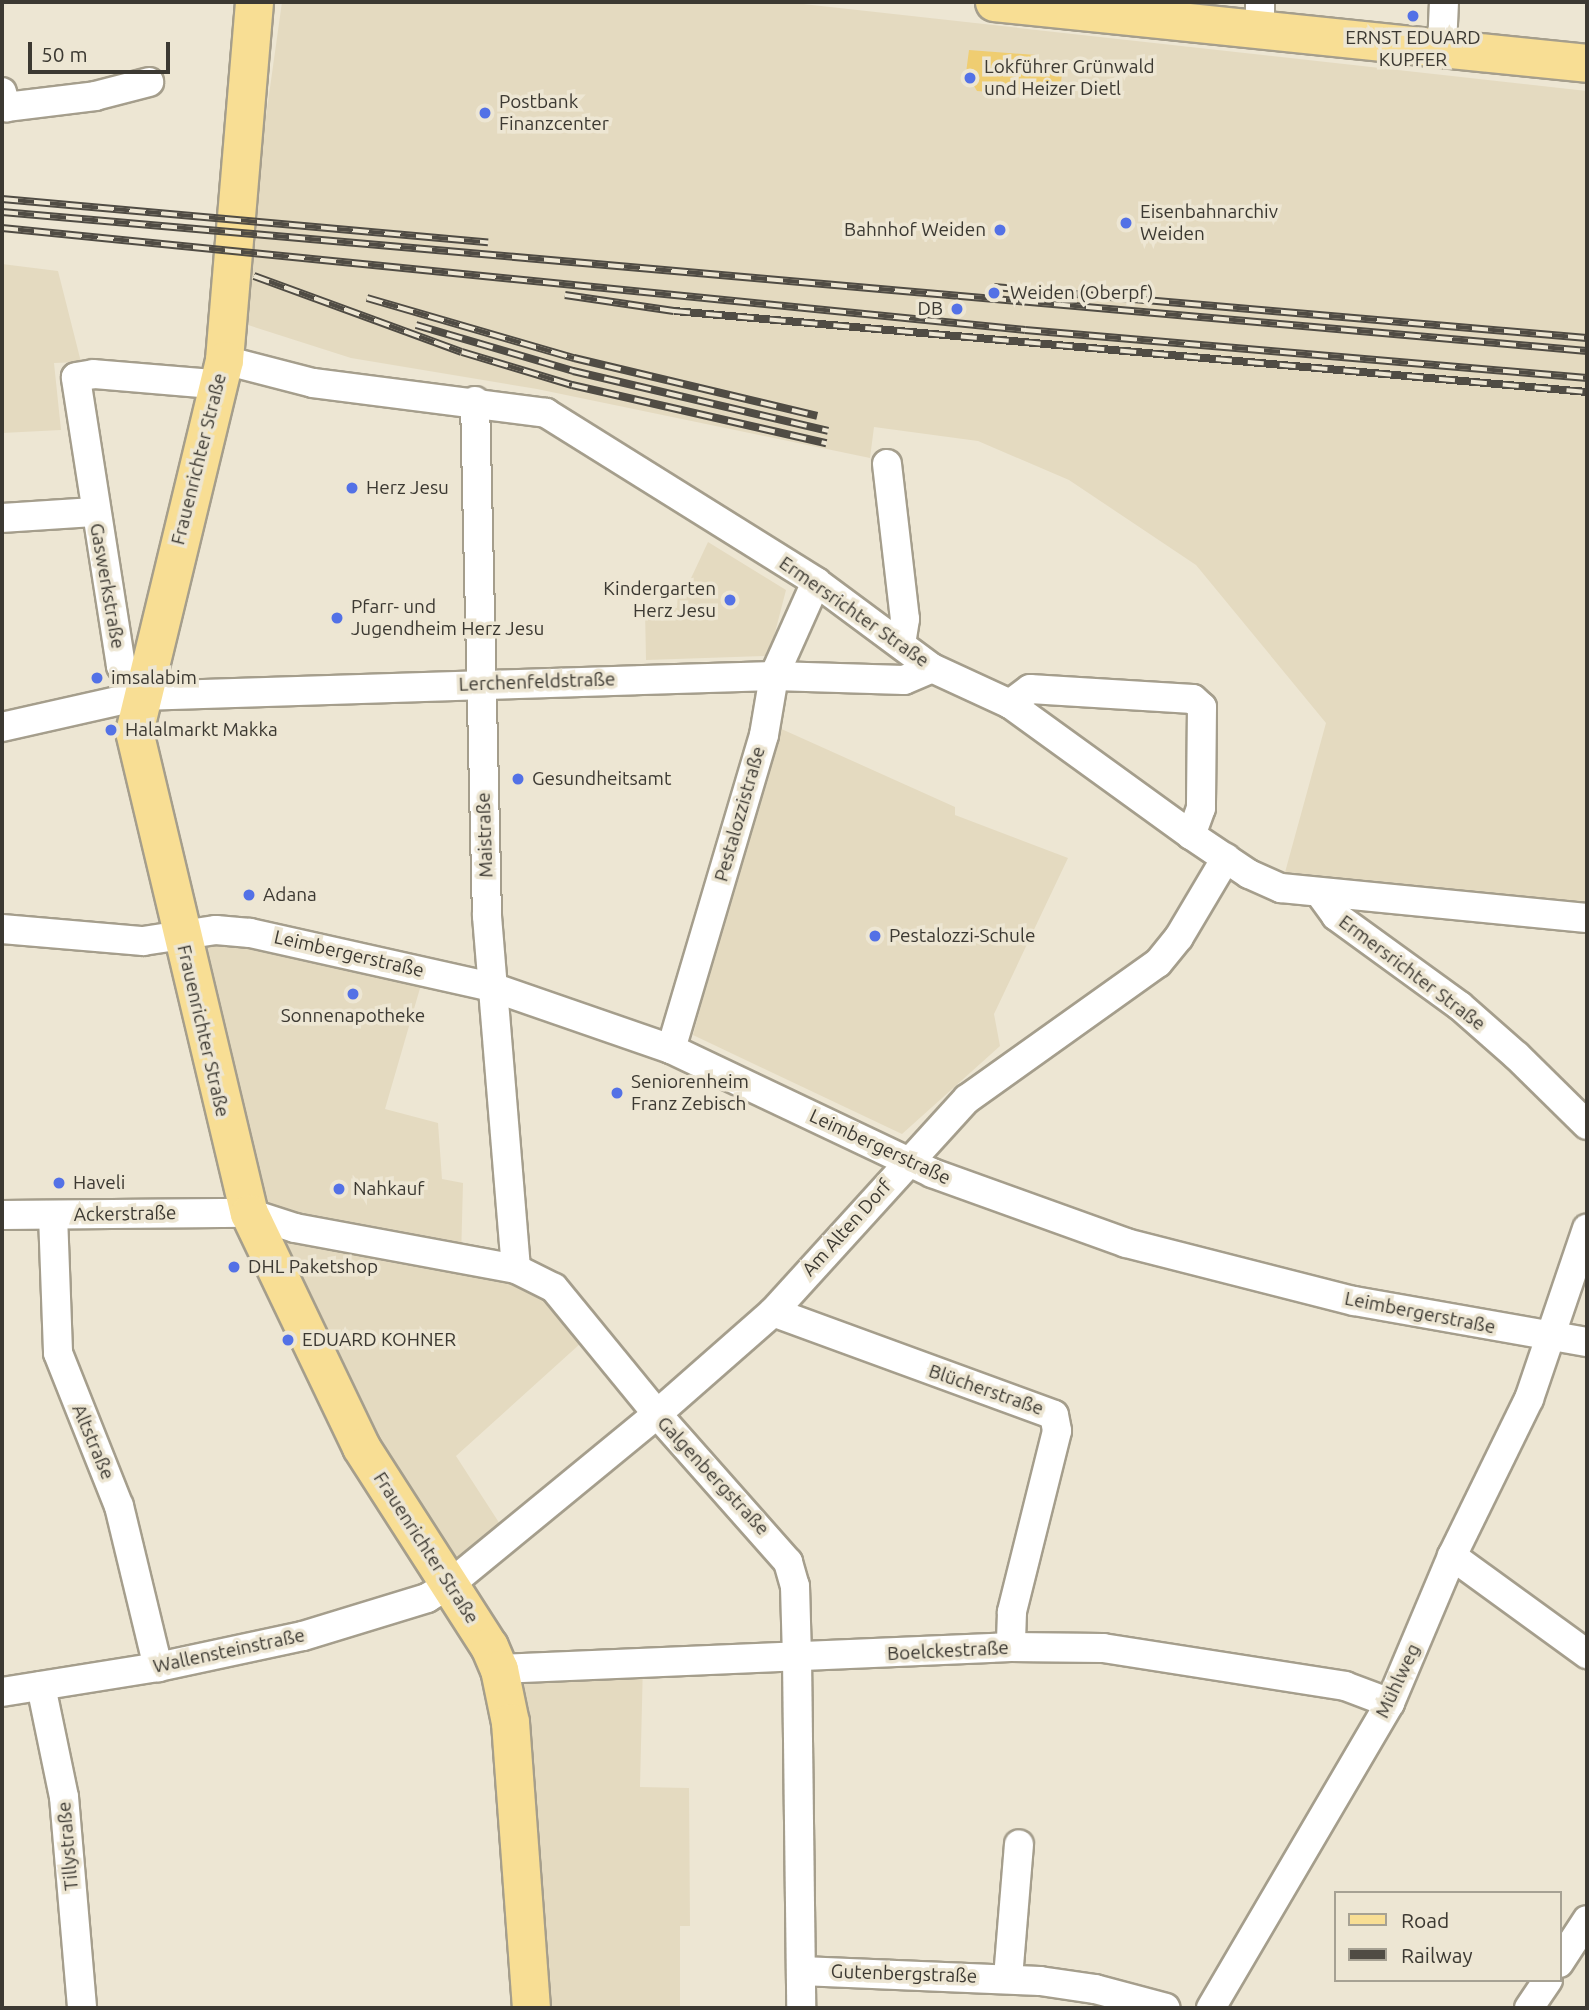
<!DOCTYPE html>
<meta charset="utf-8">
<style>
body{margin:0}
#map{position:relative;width:1589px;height:2010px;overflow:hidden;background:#ede6d3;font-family:Ubuntu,sans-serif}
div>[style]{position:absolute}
.built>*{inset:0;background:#e4dac0}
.green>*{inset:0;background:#efcd71}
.roads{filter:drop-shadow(2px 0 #a59e8c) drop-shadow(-2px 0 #a59e8c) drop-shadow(0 2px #a59e8c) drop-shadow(0 -2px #a59e8c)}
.minor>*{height:28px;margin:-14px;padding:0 14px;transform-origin:14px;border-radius:14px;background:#fff}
.major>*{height:37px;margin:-18.5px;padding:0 18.5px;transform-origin:18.5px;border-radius:18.5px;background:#f8de94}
.rail>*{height:8px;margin-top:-4px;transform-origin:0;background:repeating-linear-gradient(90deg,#ede6d3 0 16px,#504c44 0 32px);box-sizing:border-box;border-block:2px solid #504c44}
.dots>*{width:19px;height:19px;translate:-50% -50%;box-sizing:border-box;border:4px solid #ede6d3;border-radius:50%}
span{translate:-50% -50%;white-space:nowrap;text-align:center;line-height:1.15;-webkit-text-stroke:7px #ede6d3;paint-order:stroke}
.poi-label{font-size:19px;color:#3c3932}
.left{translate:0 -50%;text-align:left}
.right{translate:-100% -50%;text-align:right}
.street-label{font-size:19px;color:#3c3932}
.frame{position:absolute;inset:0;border:4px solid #3c3932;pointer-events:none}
.legend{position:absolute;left:1334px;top:1891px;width:228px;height:91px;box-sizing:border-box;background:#ede6d3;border:2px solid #a6a193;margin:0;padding:9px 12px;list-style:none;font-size:21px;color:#3c3932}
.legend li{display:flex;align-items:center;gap:14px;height:35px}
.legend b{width:35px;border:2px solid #a6a193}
.scale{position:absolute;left:28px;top:42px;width:142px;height:32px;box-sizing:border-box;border:4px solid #3c3932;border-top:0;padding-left:9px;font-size:21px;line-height:24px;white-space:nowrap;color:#3c3932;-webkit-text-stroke:5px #ede6d3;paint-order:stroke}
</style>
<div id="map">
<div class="built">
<i style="clip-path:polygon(282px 2px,785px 2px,1587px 91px,1587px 912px,1284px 876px,1326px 723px,1196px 565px,1069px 480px,978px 441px,874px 427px,870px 458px,537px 389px,351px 358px,248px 325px,260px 159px)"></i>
<i style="clip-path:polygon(2px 264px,58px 271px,81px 362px,54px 363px,61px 430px,2px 433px)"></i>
<i style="clip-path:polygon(708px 542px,786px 590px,770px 652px,765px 656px,646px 660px,645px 609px,677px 608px,678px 591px,685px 591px)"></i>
<i style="clip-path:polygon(777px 727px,955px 807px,955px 815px,1068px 858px,994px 1014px,1000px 1046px,902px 1134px,693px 1035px)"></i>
<i style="clip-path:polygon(196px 933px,425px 971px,385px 1109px,438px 1123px,442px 1179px,463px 1183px,461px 1259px,516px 1269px,591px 1334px,456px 1456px,507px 1535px,463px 1573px,397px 1480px,264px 1218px)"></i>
<i style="clip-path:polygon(643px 1663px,640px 1787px,689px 1788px,690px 1926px,680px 1926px,680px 2008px,542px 2008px,520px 1670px)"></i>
</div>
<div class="green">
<i style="clip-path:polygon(969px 50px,1036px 55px,1035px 63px,1063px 65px,1060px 91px,1053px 97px,977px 91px,966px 73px)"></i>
</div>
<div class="roads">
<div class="minor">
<i style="left:1260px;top:27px;width:25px;rotate:-90deg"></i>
<i style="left:1442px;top:46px;width:44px;rotate:-87.4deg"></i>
<i style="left:2px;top:92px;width:16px;rotate:75deg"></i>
<i style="left:6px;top:107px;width:90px;rotate:-7deg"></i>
<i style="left:95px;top:96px;width:56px;rotate:-14.5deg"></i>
<i style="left:224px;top:360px;width:92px;rotate:14.5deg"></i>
<i style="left:313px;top:383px;width:235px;rotate:7.3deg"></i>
<i style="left:546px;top:413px;width:319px;rotate:32deg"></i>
<i style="left:816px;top:582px;width:144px;rotate:36.6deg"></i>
<i style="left:932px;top:668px;width:86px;rotate:24.8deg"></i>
<i style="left:1010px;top:704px;width:223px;rotate:35.9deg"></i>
<i style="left:1191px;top:835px;width:70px;rotate:33.9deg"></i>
<i style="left:1249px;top:874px;width:35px;rotate:24deg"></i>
<i style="left:1281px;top:888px;width:307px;rotate:5.6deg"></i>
<i style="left:475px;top:401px;width:515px;rotate:88.67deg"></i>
<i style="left:487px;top:916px;width:354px;rotate:85.3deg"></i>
<i style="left:887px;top:464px;width:156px;rotate:83.4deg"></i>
<i style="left:905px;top:619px;width:24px;rotate:99deg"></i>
<i style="left:2px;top:518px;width:93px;rotate:-3.7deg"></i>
<i style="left:140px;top:696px;width:36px;rotate:-122deg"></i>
<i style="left:121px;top:666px;width:292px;rotate:-98.9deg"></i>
<i style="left:76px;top:377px;width:18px;rotate:-9deg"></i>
<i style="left:94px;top:374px;width:108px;rotate:4.8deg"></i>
<i style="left:1010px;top:704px;width:25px;rotate:-37deg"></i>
<i style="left:1030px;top:689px;width:163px;rotate:3.5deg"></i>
<i style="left:1193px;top:699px;width:12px;rotate:42deg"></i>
<i style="left:1202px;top:707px;width:101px;rotate:90.6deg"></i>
<i style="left:1201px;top:808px;width:29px;rotate:110deg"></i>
<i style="left:2px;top:727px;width:141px;rotate:-12.7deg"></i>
<i style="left:140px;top:696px;width:634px;rotate:-1.81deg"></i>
<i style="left:774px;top:676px;width:130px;rotate:1.8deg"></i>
<i style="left:904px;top:680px;width:30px;rotate:-23deg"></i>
<i style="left:1321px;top:895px;width:26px;rotate:54deg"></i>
<i style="left:1336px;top:916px;width:153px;rotate:36deg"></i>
<i style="left:1460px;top:1006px;width:76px;rotate:41.3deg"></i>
<i style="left:1517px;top:1056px;width:98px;rotate:44.6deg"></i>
<i style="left:2px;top:929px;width:142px;rotate:4.9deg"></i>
<i style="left:143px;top:941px;width:74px;rotate:-8.6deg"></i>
<i style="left:216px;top:930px;width:34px;rotate:5deg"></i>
<i style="left:250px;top:933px;width:248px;rotate:12.6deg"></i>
<i style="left:492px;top:987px;width:189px;rotate:19.1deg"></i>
<i style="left:671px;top:1049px;width:289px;rotate:25.4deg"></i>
<i style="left:932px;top:1173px;width:206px;rotate:19.8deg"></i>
<i style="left:1126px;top:1243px;width:235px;rotate:14.3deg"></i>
<i style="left:1354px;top:1301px;width:237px;rotate:10deg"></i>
<i style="left:671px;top:1049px;width:327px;rotate:-73.5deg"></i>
<i style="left:764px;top:735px;width:60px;rotate:-80.4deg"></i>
<i style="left:774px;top:676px;width:103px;rotate:-65.9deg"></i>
<i style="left:2px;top:1215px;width:247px;rotate:-0.5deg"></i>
<i style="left:249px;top:1213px;width:48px;rotate:18.1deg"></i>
<i style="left:295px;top:1228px;width:225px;rotate:10.5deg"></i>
<i style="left:516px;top:1269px;width:42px;rotate:26.6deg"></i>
<i style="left:554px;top:1288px;width:163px;rotate:50.7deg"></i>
<i style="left:657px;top:1414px;width:198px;rotate:48.5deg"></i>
<i style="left:788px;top:1562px;width:25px;rotate:74deg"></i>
<i style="left:795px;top:1586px;width:72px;rotate:88.4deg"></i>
<i style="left:797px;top:1658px;width:350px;rotate:89.3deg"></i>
<i style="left:53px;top:1215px;width:138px;rotate:87.9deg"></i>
<i style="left:58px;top:1353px;width:165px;rotate:68.3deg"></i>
<i style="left:119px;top:1506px;width:166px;rotate:76.4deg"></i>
<i style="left:773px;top:1312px;width:299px;rotate:20.1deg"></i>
<i style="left:1054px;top:1415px;width:16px;rotate:79deg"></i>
<i style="left:1057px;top:1431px;width:187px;rotate:104deg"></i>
<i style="left:1012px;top:1612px;width:35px;rotate:92deg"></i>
<i style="left:1452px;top:1556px;width:167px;rotate:36deg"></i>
<i style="left:499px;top:1669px;width:512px;rotate:-2.46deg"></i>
<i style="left:1011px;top:1647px;width:92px;rotate:0.6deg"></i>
<i style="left:1103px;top:1648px;width:245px;rotate:8.9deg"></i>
<i style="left:1345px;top:1686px;width:48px;rotate:20.7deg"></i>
<i style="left:41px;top:1686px;width:113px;rotate:78.3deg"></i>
<i style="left:64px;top:1797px;width:212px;rotate:85.1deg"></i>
<i style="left:2px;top:1692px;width:158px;rotate:-9.1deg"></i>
<i style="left:158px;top:1667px;width:148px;rotate:-12.1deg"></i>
<i style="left:303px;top:1636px;width:130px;rotate:-17deg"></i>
<i style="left:427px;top:1598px;width:26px;rotate:-31deg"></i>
<i style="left:449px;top:1585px;width:269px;rotate:-39.4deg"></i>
<i style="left:657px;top:1414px;width:154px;rotate:-41.3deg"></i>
<i style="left:773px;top:1312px;width:288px;rotate:-47.7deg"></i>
<i style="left:967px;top:1099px;width:234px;rotate:-35.5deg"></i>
<i style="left:1158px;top:963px;width:33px;rotate:-51deg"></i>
<i style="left:1179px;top:937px;width:92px;rotate:-59.3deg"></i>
<i style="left:1559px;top:1963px;width:51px;rotate:-56.9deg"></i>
<i style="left:801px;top:1971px;width:239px;rotate:2.4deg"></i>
<i style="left:1040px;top:1981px;width:56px;rotate:8.3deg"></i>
<i style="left:1095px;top:1989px;width:73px;rotate:15deg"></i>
<i style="left:1008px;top:1978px;width:134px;rotate:-85.3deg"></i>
<i style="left:1211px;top:2008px;width:354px;rotate:-59.6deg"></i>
<i style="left:1390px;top:1703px;width:160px;rotate:-67.1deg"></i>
<i style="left:1452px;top:1556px;width:175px;rotate:-63.9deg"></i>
<i style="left:1529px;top:1399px;width:180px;rotate:-71.2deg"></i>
<i style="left:1529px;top:2008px;width:34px;rotate:-56deg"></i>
</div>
<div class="major">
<i style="left:254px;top:2px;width:359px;rotate:94.8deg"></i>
<i style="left:224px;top:360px;width:382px;rotate:103.6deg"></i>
<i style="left:134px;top:731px;width:496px;rotate:76.6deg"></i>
<i style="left:249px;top:1213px;width:259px;rotate:64.4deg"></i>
<i style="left:361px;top:1447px;width:237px;rotate:57.3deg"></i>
<i style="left:489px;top:1646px;width:25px;rotate:67deg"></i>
<i style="left:499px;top:1669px;width:54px;rotate:78.3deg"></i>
<i style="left:510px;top:1722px;width:287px;rotate:85.8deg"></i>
<i style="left:994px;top:2px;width:596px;rotate:5.87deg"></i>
</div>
</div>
<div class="rail">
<i style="left:2px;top:199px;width:488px;rotate:5.1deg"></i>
<i style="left:2px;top:212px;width:1591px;rotate:5.01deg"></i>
<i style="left:2px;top:228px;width:1028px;rotate:5.69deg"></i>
<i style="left:1025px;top:330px;width:564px;rotate:4.88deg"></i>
<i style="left:254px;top:276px;width:221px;rotate:20.1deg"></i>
<i style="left:462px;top:352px;width:115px;rotate:16.7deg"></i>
<i style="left:572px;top:385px;width:261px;rotate:12.9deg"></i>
<i style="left:994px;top:287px;width:595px;rotate:4.92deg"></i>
<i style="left:565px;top:295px;width:110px;rotate:8.4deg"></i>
<i style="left:674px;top:311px;width:917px;rotate:5.07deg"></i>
<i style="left:367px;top:298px;width:216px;rotate:16.2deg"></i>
<i style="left:574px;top:358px;width:250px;rotate:13.4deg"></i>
<i style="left:416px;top:325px;width:164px;rotate:16.3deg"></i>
<i style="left:573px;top:371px;width:262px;rotate:13.2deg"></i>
</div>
<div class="dots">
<i style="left:1413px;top:16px;background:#5371e6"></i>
<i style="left:970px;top:78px;background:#5371e6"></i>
<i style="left:485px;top:113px;background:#5371e6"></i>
<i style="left:1126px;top:223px;background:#5371e6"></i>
<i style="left:1000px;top:230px;background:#5371e6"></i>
<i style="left:994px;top:293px;background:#5371e6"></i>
<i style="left:957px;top:309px;background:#5371e6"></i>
<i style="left:352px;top:488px;background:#5371e6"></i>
<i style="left:730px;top:600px;background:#5371e6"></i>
<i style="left:337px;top:618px;background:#5371e6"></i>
<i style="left:97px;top:678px;background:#5371e6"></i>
<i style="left:111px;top:730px;background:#5371e6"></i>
<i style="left:518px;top:779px;background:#5371e6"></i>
<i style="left:249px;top:895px;background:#5371e6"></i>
<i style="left:875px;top:936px;background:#5371e6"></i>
<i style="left:353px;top:994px;background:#5371e6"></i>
<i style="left:617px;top:1093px;background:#5371e6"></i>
<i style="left:59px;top:1183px;background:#5371e6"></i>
<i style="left:339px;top:1189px;background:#5371e6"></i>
<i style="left:234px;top:1267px;background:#5371e6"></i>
<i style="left:288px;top:1340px;background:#5371e6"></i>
</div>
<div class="poi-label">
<span style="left:1413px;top:49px">ERNST EDUARD<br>KUPFER</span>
<span class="left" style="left:984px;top:78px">Lokführer Grünwald<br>und Heizer Dietl</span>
<span class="left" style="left:499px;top:113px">Postbank<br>Finanzcenter</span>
<span class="left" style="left:1140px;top:223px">Eisenbahnarchiv<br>Weiden</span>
<span class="right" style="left:986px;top:230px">Bahnhof Weiden</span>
<span class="left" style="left:1010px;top:293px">Weiden (Oberpf)</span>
<span class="right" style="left:943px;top:309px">DB</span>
<span class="left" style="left:366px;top:488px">Herz Jesu</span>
<span class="right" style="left:716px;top:600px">Kindergarten<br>Herz Jesu</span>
<span class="left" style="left:351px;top:618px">Pfarr- und<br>Jugendheim Herz Jesu</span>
<span class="left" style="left:111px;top:678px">imsalabim</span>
<span class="left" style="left:125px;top:730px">Halalmarkt Makka</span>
<span class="left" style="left:532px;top:779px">Gesundheitsamt</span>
<span class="left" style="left:263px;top:895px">Adana</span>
<span class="left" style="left:889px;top:936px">Pestalozzi-Schule</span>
<span style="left:353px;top:1016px">Sonnenapotheke</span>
<span class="left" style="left:631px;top:1093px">Seniorenheim<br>Franz Zebisch</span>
<span class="left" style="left:73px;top:1183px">Haveli</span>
<span class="left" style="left:353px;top:1189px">Nahkauf</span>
<span class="left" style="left:248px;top:1267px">DHL Paketshop</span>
<span class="left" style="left:302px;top:1340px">EDUARD KOHNER</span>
</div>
<div class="street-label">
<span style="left:199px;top:459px;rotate:-76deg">Frauenrichter Straße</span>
<span style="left:107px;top:586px;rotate:80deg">Gaswerkstraße</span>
<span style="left:854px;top:612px;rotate:35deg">Ermersrichter Straße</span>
<span style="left:537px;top:682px;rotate:-2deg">Lerchenfeldstraße</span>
<span style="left:740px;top:814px;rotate:-74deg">Pestalozzistraße</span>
<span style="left:485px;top:835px;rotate:-92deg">Maistraße</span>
<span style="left:349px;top:954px;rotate:13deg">Leimbergerstraße</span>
<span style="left:1412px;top:973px;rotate:37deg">Ermersrichter Straße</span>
<span style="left:203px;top:1031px;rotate:77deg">Frauenrichter Straße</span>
<span style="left:880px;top:1147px;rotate:25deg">Leimbergerstraße</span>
<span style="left:125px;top:1214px;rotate:-1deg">Ackerstraße</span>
<span style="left:847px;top:1228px;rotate:-48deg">Am Alten Dorf</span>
<span style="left:1420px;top:1313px;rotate:11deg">Leimbergerstraße</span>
<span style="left:986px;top:1390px;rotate:19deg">Blücherstraße</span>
<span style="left:93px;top:1442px;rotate:67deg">Altstraße</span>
<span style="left:713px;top:1476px;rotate:47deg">Galgenbergstraße</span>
<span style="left:426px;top:1548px;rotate:57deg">Frauenrichter Straße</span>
<span style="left:229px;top:1651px;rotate:-12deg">Wallensteinstraße</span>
<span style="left:948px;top:1651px;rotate:-3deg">Boelckestraße</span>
<span style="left:1398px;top:1681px;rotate:-65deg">Mühlweg</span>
<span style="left:68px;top:1846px;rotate:-95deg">Tillystraße</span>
<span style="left:904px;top:1974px;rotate:2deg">Gutenbergstraße</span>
</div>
<div class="frame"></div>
<ul class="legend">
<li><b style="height:9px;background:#f8de94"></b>Road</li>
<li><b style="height:9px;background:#504c44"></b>Railway</li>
</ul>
<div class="scale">50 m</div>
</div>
